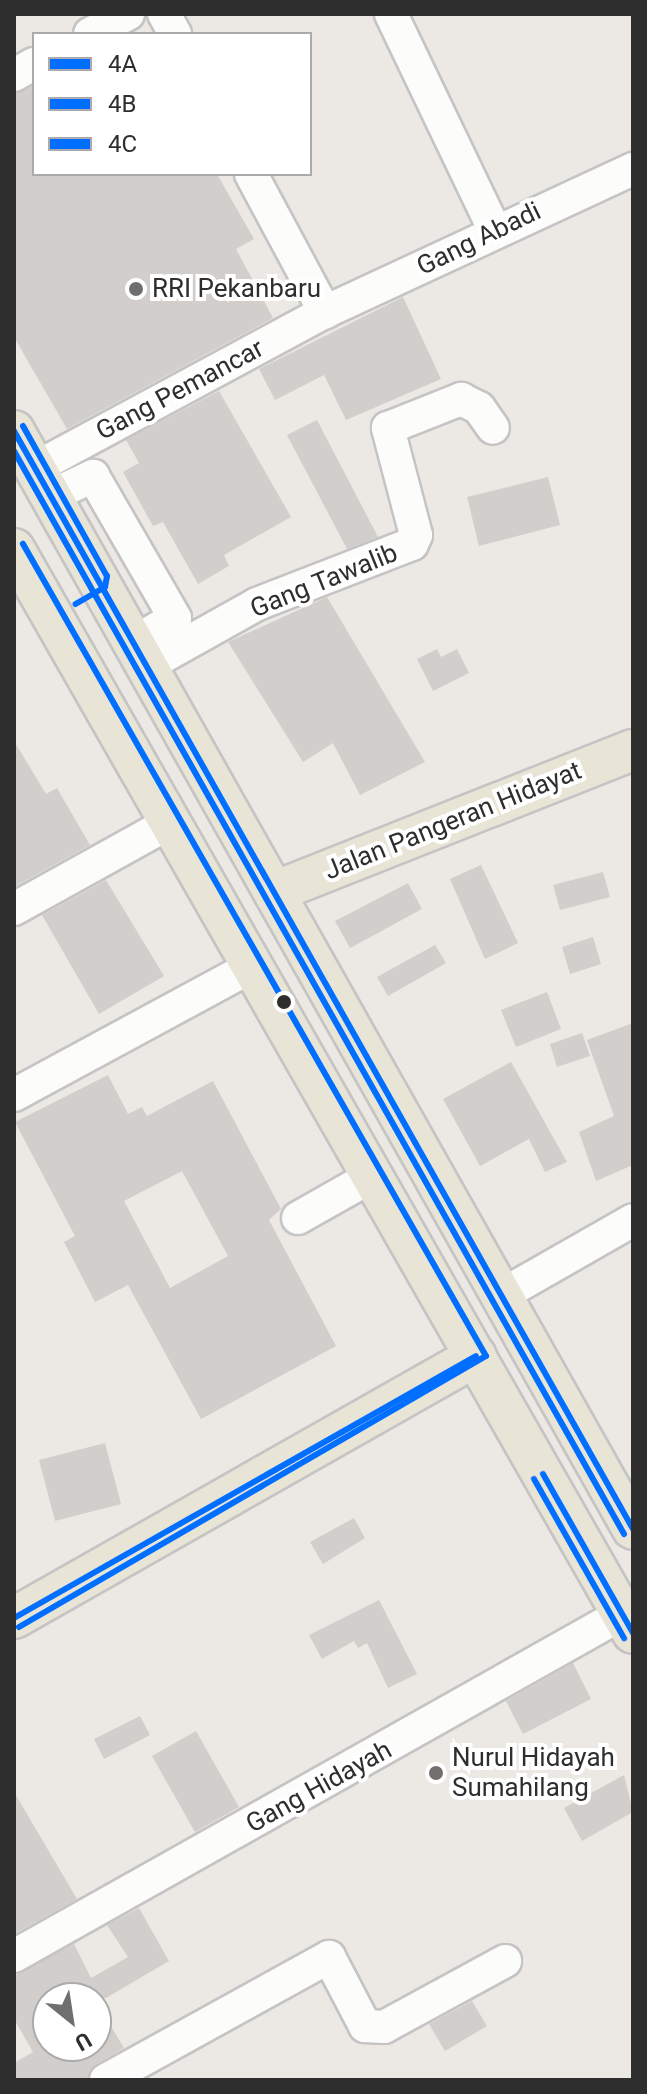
<!DOCTYPE html>
<style>
body{margin:0}
#map{position:relative;width:647px;height:2094px;overflow:hidden;background:#ece8e4;font-family:Roboto,sans-serif}
div>[style]{position:absolute}
.building>*{inset:0;background:#d1cecb}
.roads{filter:drop-shadow(2px 0 #c5c4c5) drop-shadow(-2px 0 #c5c4c5) drop-shadow(0 2px #c5c4c5) drop-shadow(0 -2px #c5c4c5)}
.minor>*{height:32px;margin:-16px;padding:0 16px;transform-origin:16px;border-radius:16px;background:#fcfcfb}
.major>*{height:40px;margin:-20px;padding:0 20px;transform-origin:20px;border-radius:20px;background:#e8e4d6}
.bus-1>*{height:6px;margin:-3px;padding:0 3px;transform-origin:3px;border-radius:3px;background:#006eff}
.bus-2>*{height:6px;margin:-3px;padding:0 3px;transform-origin:3px;border-radius:3px;background:#006eff}
.bus-3>*{height:6px;margin:-3px;padding:0 3px;transform-origin:3px;border-radius:3px;background:#006eff}
.dots>*{width:22px;height:22px;translate:-50% -50%;box-sizing:border-box;border:4px solid #fff;border-radius:50%}
span{translate:-50% -50%;white-space:nowrap;text-align:center;line-height:1.15;-webkit-text-stroke:8px #fff;paint-order:stroke}
.street-label{font-size:26px;color:#2e2e2e}
.poi-label{font-size:26px;color:#2e2e2e}
.left{translate:0 -50%;text-align:left}
.frame{position:absolute;inset:0;border:16px solid #2e2e2e;pointer-events:none}
.legend{position:absolute;left:32px;top:32px;width:280px;height:144px;box-sizing:border-box;background:#fff;border:2px solid #ababab;margin:0;padding:10px 14px;list-style:none;font-size:24px;color:#2e2e2e}
.legend li{display:flex;align-items:center;gap:16px;height:40px}
.legend b{width:40px;border:2px solid #ababab}
.north{position:absolute;left:32px;top:1982px;width:80px;height:80px;box-sizing:border-box;background:#fff;border:2px solid #ababab;border-radius:50%;rotate:150deg;font-size:22px;font-weight:700;line-height:32px;text-align:center;color:#2e2e2e}
.north::after{content:'';display:block;margin:auto;width:28px;height:36px;background:#706f6e;clip-path:polygon(50% 0,100% 100%,50% 72%,0 100%)}
</style>
<div id="map">
<div class="building">
<i style="clip-path:polygon(34px 86px,34px 174px,217px 174px,254px 239px,236px 249px,273px 318px,67px 429px,14px 337px,14px 94px)"></i>
<i style="clip-path:polygon(403px 297px,441px 379px,346px 420px,324px 375px,275px 400px,259px 369px)"></i>
<i style="clip-path:polygon(219px 391px,291px 517px,224px 555px,229px 566px,198px 584px,163px 522px,153px 526px,123px 472px,139px 463px,126px 440px)"></i>
<i style="clip-path:polygon(317px 420px,378px 537px,347px 549px,287px 435px)"></i>
<i style="clip-path:polygon(548px 477px,560px 525px,479px 546px,467px 497px)"></i>
<i style="clip-path:polygon(327px 597px,425px 762px,360px 795px,333px 743px,303px 762px,228px 642px)"></i>
<i style="clip-path:polygon(437px 649px,441px 657px,457px 649px,469px 673px,433px 691px,417px 659px)"></i>
<i style="clip-path:polygon(14px 741px,46px 794px,57px 788px,90px 845px,14px 887px)"></i>
<i style="clip-path:polygon(481px 865px,518px 943px,485px 959px,450px 879px)"></i>
<i style="clip-path:polygon(603px 872px,610px 897px,560px 910px,553px 885px)"></i>
<i style="clip-path:polygon(106px 880px,164px 976px,99px 1014px,42px 915px)"></i>
<i style="clip-path:polygon(408px 883px,422px 909px,350px 948px,335px 921px)"></i>
<i style="clip-path:polygon(593px 937px,601px 964px,570px 974px,562px 947px)"></i>
<i style="clip-path:polygon(435px 945px,446px 963px,388px 996px,377px 977px)"></i>
<i style="clip-path:polygon(547px 992px,561px 1029px,516px 1047px,501px 1010px)"></i>
<i style="clip-path:polygon(633px 1023px,633px 1165px,596px 1181px,579px 1132px,614px 1116px,587px 1040px)"></i>
<i style="clip-path:polygon(582px 1033px,590px 1056px,557px 1067px,550px 1044px)"></i>
<i style="clip-path:polygon(511px 1062px,567px 1162px,545px 1172px,529px 1139px,480px 1166px,443px 1099px)"></i>
<i style="clip-path:polygon(evenodd,108px 1075px,128px 1114px,142px 1107px,147px 1116px,213px 1081px,281px 1209px,269px 1220px,336px 1346px,201px 1419px,128px 1285px,95px 1302px,64px 1242px,75px 1236px,15px 1122px,108px 1075px,182px 1171px,228px 1256px,170px 1288px,124px 1201px,182px 1171px)"></i>
<i style="clip-path:polygon(105px 1443px,121px 1504px,55px 1521px,39px 1460px)"></i>
<i style="clip-path:polygon(354px 1518px,365px 1538px,323px 1564px,310px 1542px)"></i>
<i style="clip-path:polygon(379px 1600px,417px 1674px,388px 1688px,367px 1643px,358px 1648px,354px 1641px,322px 1659px,309px 1635px)"></i>
<i style="clip-path:polygon(573px 1663px,591px 1699px,523px 1734px,506px 1701px)"></i>
<i style="clip-path:polygon(140px 1716px,150px 1735px,104px 1759px,94px 1739px)"></i>
<i style="clip-path:polygon(196px 1731px,239px 1807px,195px 1832px,152px 1756px)"></i>
<i style="clip-path:polygon(624px 1775px,633px 1812px,582px 1841px,564px 1808px)"></i>
<i style="clip-path:polygon(14px 1792px,77px 1899px,16px 1933px,14px 1929px)"></i>
<i style="clip-path:polygon(139px 1908px,169px 1961px,106px 1998px,48px 1998px,48px 2046px,96px 2046px,96px 2001px,124px 2048px,96px 2064px,87px 2080px,14px 2080px,14px 2063px,33px 2052px,14px 2019px,14px 1976px,74px 1944px,91px 1978px,128px 1957px,107px 1925px)"></i>
<i style="clip-path:polygon(472px 2001px,487px 2026px,445px 2051px,429px 2024px)"></i>
</div>
<div class="roads">
<div class="minor">
<i style="left:164px;top:14px;width:23px;rotate:61deg"></i>
<i style="left:391px;top:14px;width:241px;rotate:64.4deg"></i>
<i style="left:90px;top:34px;width:43px;rotate:-27.8deg"></i>
<i style="left:14px;top:75px;width:23px;rotate:-29deg"></i>
<i style="left:251px;top:174px;width:157px;rotate:61.8deg"></i>
<i style="left:35px;top:468px;width:329px;rotate:-28.3deg"></i>
<i style="left:325px;top:312px;width:340px;rotate:-24.9deg"></i>
<i style="left:51px;top:496px;width:47px;rotate:-25.5deg"></i>
<i style="left:93px;top:476px;width:164px;rotate:60deg"></i>
<i style="left:175px;top:618px;width:48px;rotate:149.7deg"></i>
<i style="left:148px;top:665px;width:125px;rotate:-29.2deg"></i>
<i style="left:257px;top:604px;width:166px;rotate:-21.2deg"></i>
<i style="left:412px;top:544px;width:10px;rotate:-66deg"></i>
<i style="left:416px;top:535px;width:111px;rotate:-104.7deg"></i>
<i style="left:388px;top:428px;width:79px;rotate:-21.7deg"></i>
<i style="left:461px;top:399px;width:20px;rotate:27deg"></i>
<i style="left:479px;top:408px;width:24px;rotate:55deg"></i>
<i style="left:14px;top:909px;width:179px;rotate:-29deg"></i>
<i style="left:14px;top:1095px;width:272px;rotate:-28.4deg"></i>
<i style="left:298px;top:1218px;width:87px;rotate:-29.5deg"></i>
<i style="left:500px;top:1296px;width:153px;rotate:-29.7deg"></i>
<i style="left:14px;top:1956px;width:698px;rotate:-29.36deg"></i>
<i style="left:106px;top:2080px;width:255px;rotate:-28.9deg"></i>
<i style="left:329px;top:1957px;width:78px;rotate:62.4deg"></i>
<i style="left:365px;top:2026px;width:19px;rotate:3deg"></i>
<i style="left:384px;top:2027px;width:138px;rotate:-28.6deg"></i>
</div>
<div class="major">
<i style="left:14px;top:431px;width:1260px;rotate:60.59deg"></i>
<i style="left:14px;top:549px;width:1248px;rotate:60.27deg"></i>
<i style="left:274px;top:892px;width:386px;rotate:-21.6deg"></i>
<i style="left:14px;top:1618px;width:531px;rotate:-29.56deg"></i>
</div>
</div>
<div class="bus-1">
<i style="left:14px;top:431px;width:1260px;rotate:60.59deg"></i>
<i style="left:543px;top:1474px;width:183px;rotate:60.5deg"></i>
<i style="left:14px;top:1618px;width:531px;rotate:-29.56deg"></i>
</div>
<div class="bus-2">
<i style="left:14px;top:451px;width:1243px;rotate:60.61deg"></i>
<i style="left:534px;top:1479px;width:183px;rotate:60.5deg"></i>
</div>
<div class="bus-3">
<i style="left:23px;top:426px;width:172px;rotate:60.8deg"></i>
<i style="left:107px;top:576px;width:11px;rotate:100deg"></i>
<i style="left:105px;top:587px;width:34px;rotate:150deg"></i>
<i style="left:19px;top:1627px;width:540px;rotate:-30.13deg"></i>
<i style="left:486px;top:1356px;width:935px;rotate:-119.69deg"></i>
</div>
<div class="dots">
<i style="left:136px;top:289px;background:#706f6e"></i>
<i style="left:284px;top:1002px;background:#2e2e2e"></i>
<i style="left:436px;top:1773px;background:#706f6e"></i>
</div>
<div class="street-label">
<span style="left:479px;top:239px;rotate:-26deg">Gang Abadi</span>
<span style="left:180px;top:390px;rotate:-28deg">Gang Pemancar</span>
<span style="left:324px;top:581px;rotate:-22deg">Gang Tawalib</span>
<span style="left:453px;top:821px;rotate:-22deg">Jalan Pangeran Hidayat</span>
<span style="left:319px;top:1787px;rotate:-29deg">Gang Hidayah</span>
</div>
<div class="poi-label">
<span class="left" style="left:152px;top:289px">RRI Pekanbaru</span>
<span class="left" style="left:452px;top:1773px">Nurul Hidayah<br>Sumahilang</span>
</div>
<div class="frame"></div>
<ul class="legend">
<li><b style="height:10px;background:#006eff"></b>4A</li>
<li><b style="height:10px;background:#006eff"></b>4B</li>
<li><b style="height:10px;background:#006eff"></b>4C</li>
</ul>
<div class="north">U</div>
</div>
